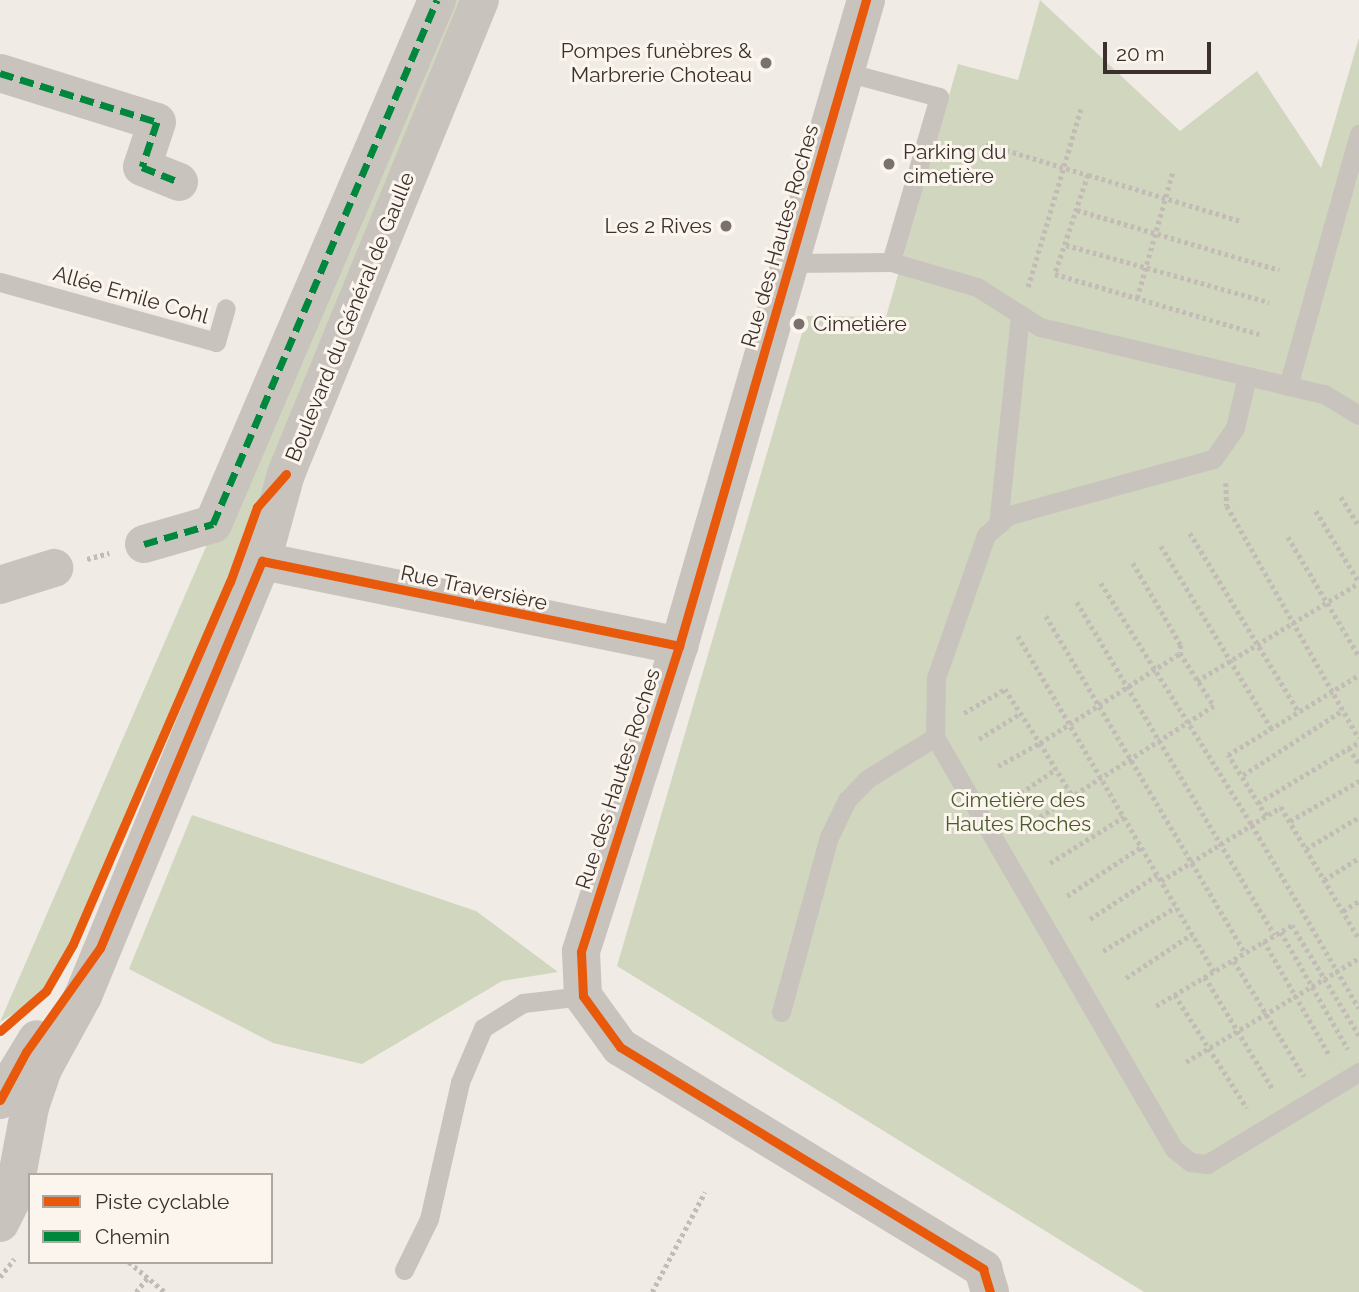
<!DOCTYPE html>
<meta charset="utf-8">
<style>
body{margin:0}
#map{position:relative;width:1359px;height:1292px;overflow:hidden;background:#f0ebe5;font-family:Raleway,sans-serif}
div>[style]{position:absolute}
.green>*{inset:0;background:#d1d6bf}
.path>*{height:4.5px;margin-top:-2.25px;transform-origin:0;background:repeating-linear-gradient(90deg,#c2bbb6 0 3.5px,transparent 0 7px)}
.service>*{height:19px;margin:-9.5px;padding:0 9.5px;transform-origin:9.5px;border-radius:9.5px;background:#c9c3be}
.minor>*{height:38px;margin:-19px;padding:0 19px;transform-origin:19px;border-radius:19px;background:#c9c3be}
.tertiary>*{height:38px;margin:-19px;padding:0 19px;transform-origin:19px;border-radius:19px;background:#c9c3be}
.quiet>*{height:7px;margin-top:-3.5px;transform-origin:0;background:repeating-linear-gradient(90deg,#00873e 0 14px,transparent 0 21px)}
.cycleway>*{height:9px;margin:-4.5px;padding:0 4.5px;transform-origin:4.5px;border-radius:4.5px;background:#e8590c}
.dots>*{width:19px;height:19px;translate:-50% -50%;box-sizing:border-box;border:4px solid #fbf5ee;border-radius:50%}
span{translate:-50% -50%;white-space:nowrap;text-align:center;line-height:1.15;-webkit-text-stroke:6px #fbf5ee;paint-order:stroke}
.poi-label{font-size:21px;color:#3b302b}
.right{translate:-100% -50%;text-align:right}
.left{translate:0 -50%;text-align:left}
.street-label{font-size:21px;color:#3b302b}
.park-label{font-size:21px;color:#4a5a2e}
.legend{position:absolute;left:28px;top:1173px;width:245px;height:91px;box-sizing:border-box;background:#fbf5ee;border:2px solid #aea6a0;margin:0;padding:9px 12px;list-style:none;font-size:21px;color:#3b302b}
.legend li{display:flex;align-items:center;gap:14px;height:35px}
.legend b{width:35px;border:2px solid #aea6a0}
.scale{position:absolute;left:1103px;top:42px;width:108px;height:32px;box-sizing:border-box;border:4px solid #3b302b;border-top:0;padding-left:9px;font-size:21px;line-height:24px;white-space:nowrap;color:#3b302b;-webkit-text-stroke:5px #fbf5ee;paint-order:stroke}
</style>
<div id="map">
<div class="green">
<i style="clip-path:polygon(443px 0,468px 0,230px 582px,48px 993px,0 1022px)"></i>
<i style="clip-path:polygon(1040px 0,1180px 131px,1257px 71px,1321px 168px,1359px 38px,1359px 1292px,1144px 1292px,617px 966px,807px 316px,886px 317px,958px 64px,1018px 80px)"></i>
<i style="clip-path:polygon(192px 815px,476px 911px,558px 972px,502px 981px,362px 1064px,273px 1043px,129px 969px)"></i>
</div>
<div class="path">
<i style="left:986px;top:144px;width:107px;rotate:16.9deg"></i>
<i style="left:1077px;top:210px;width:211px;rotate:16.5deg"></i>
<i style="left:1239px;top:221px;width:158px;rotate:-163.1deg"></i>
<i style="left:1088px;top:175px;width:104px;rotate:108.4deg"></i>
<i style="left:1055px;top:274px;width:213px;rotate:16.4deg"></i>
<i style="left:1066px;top:245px;width:211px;rotate:15.7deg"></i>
<i style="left:1028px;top:287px;width:187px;rotate:-73.5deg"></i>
<i style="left:1137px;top:298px;width:132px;rotate:-74.2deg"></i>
<i style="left:1226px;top:483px;width:23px;rotate:88deg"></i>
<i style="left:1227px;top:506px;width:267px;rotate:60.4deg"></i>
<i style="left:1341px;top:497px;width:34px;rotate:58deg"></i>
<i style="left:1316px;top:511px;width:83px;rotate:58.8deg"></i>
<i style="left:1190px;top:533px;width:210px;rotate:58.7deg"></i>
<i style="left:1288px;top:537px;width:139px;rotate:59.2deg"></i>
<i style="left:1161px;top:546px;width:214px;rotate:58.8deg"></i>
<i style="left:87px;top:559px;width:23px;rotate:-15deg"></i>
<i style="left:1133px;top:563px;width:95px;rotate:59.7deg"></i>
<i style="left:1181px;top:645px;width:8px;rotate:97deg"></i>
<i style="left:1101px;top:583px;width:285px;rotate:58deg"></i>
<i style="left:1252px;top:825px;width:212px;rotate:59.7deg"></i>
<i style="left:1077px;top:602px;width:387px;rotate:59.3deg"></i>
<i style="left:1046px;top:616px;width:391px;rotate:59.4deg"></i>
<i style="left:1018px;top:636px;width:389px;rotate:59.7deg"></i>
<i style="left:1197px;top:681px;width:189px;rotate:-31.2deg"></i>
<i style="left:964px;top:713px;width:48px;rotate:-30.3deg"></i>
<i style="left:1005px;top:689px;width:64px;rotate:57.1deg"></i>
<i style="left:1040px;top:743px;width:166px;rotate:-32.7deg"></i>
<i style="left:1180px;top:653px;width:63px;rotate:57.3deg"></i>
<i style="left:1214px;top:706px;width:230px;rotate:147.4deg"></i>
<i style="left:979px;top:739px;width:49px;rotate:-31.8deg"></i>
<i style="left:1349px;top:748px;width:19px;rotate:58deg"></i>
<i style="left:998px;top:766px;width:48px;rotate:-28.7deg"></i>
<i style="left:1040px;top:743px;width:61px;rotate:58.4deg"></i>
<i style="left:1243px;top:775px;width:119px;rotate:-33deg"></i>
<i style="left:1015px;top:797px;width:50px;rotate:-34.3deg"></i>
<i style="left:1258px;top:803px;width:118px;rotate:-31.1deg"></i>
<i style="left:1266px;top:816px;width:72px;rotate:-121.9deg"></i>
<i style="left:1228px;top:755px;width:153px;rotate:-31.4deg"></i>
<i style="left:1290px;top:821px;width:80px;rotate:-30.1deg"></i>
<i style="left:1306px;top:849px;width:62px;rotate:-31.1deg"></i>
<i style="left:1050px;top:863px;width:87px;rotate:-31.9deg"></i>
<i style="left:1324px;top:880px;width:41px;rotate:-32.2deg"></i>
<i style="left:1161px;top:881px;width:141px;rotate:-31.7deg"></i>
<i style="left:1281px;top:807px;width:153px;rotate:59.4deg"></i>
<i style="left:1067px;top:896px;width:89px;rotate:-33.5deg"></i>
<i style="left:1343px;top:911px;width:19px;rotate:-32deg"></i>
<i style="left:1090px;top:919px;width:80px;rotate:-33.3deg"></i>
<i style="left:1281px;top:932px;width:135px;rotate:60.2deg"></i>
<i style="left:1264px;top:941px;width:133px;rotate:60.1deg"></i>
<i style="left:1103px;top:951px;width:85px;rotate:-31.1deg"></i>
<i style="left:1234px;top:961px;width:135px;rotate:58.7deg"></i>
<i style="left:1205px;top:977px;width:133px;rotate:58.8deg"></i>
<i style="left:1126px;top:978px;width:79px;rotate:-33.7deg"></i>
<i style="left:1175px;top:995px;width:134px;rotate:57.5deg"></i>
<i style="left:1156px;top:1006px;width:158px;rotate:-30.8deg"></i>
<i style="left:1292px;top:925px;width:129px;rotate:58.7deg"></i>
<i style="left:1186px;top:1062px;width:202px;rotate:-31deg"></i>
<i style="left:129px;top:1262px;width:47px;rotate:39.8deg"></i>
<i style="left:0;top:1277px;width:23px;rotate:-52deg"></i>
<i style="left:136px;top:1292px;width:19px;rotate:-51deg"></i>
<i style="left:652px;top:1292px;width:113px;rotate:-62.1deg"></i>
</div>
<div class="service">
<i style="left:891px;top:262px;width:90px;rotate:16.2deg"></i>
<i style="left:977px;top:287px;width:75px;rotate:32.4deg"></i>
<i style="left:1040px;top:327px;width:292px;rotate:13.3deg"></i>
<i style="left:1324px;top:394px;width:41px;rotate:31deg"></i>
<i style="left:791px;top:263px;width:100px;rotate:-0.6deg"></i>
<i style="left:891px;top:262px;width:172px;rotate:-73.8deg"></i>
<i style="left:939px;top:97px;width:96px;rotate:-165deg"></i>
<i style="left:0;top:282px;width:224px;rotate:15.5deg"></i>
<i style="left:216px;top:342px;width:35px;rotate:-74deg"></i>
<i style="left:1247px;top:376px;width:53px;rotate:103deg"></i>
<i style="left:1235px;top:428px;width:38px;rotate:125deg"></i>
<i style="left:1213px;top:459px;width:212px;rotate:164.6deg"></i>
<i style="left:1009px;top:515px;width:30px;rotate:139deg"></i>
<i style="left:986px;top:535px;width:151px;rotate:109.3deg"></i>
<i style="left:936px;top:678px;width:59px;rotate:91deg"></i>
<i style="left:935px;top:737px;width:476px;rotate:59.9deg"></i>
<i style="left:1174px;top:1149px;width:21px;rotate:39deg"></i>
<i style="left:1190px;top:1162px;width:17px;rotate:7deg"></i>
<i style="left:1207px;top:1164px;width:178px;rotate:-31.2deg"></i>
<i style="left:1288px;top:386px;width:262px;rotate:-74.3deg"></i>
<i style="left:998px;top:525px;width:212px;rotate:-84deg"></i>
<i style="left:781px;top:1012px;width:181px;rotate:-74.7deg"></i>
<i style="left:829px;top:837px;width:41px;rotate:-64.1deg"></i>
<i style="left:847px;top:800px;width:29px;rotate:-46deg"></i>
<i style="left:867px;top:779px;width:80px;rotate:-31.7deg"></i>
<i style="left:404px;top:1270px;width:57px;rotate:-63.9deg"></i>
<i style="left:429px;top:1219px;width:140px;rotate:-77.2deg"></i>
<i style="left:460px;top:1082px;width:59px;rotate:-66.9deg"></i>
<i style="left:483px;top:1028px;width:47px;rotate:-32deg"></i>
<i style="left:523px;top:1003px;width:60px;rotate:-6.7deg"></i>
</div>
<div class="minor">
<i style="left:866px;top:0;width:673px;rotate:106.14deg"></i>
<i style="left:679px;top:646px;width:321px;rotate:107.8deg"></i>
<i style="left:581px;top:952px;width:44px;rotate:87.4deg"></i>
<i style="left:583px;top:996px;width:63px;rotate:54deg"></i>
<i style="left:620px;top:1047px;width:426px;rotate:31.4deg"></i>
<i style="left:983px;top:1269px;width:24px;rotate:73deg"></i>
<i style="left:0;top:73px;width:164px;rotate:17.3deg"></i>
<i style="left:157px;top:122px;width:47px;rotate:108.4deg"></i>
<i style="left:142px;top:167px;width:40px;rotate:22deg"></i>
<i style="left:144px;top:544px;width:72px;rotate:-16.2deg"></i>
<i style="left:213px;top:524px;width:570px;rotate:-66.85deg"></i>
<i style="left:262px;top:561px;width:426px;rotate:11.5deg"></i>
<i style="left:0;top:585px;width:57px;rotate:-17.5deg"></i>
</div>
<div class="tertiary">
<i style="left:0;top:1100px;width:71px;rotate:-58.8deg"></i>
<i style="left:0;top:1223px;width:29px;rotate:-63deg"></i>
<i style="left:13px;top:1197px;width:92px;rotate:-79.3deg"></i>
<i style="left:30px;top:1107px;width:40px;rotate:-71.1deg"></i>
<i style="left:43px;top:1069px;width:83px;rotate:-61.3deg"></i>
<i style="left:83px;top:996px;width:470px;rotate:-67.6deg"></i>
<i style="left:262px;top:561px;width:90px;rotate:-74.6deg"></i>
<i style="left:286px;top:474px;width:512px;rotate:-67.74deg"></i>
</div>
<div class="quiet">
<i style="left:0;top:73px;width:164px;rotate:17.3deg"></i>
<i style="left:157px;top:122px;width:47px;rotate:108.4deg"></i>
<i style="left:142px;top:167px;width:40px;rotate:22deg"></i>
<i style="left:144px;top:544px;width:72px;rotate:-16.2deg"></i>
<i style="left:213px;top:524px;width:570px;rotate:-66.85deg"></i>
</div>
<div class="cycleway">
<i style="left:866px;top:0;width:673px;rotate:106.14deg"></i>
<i style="left:679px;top:646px;width:321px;rotate:107.8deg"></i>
<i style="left:581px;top:952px;width:44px;rotate:87.4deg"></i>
<i style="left:583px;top:996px;width:63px;rotate:54deg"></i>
<i style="left:620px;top:1047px;width:426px;rotate:31.4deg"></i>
<i style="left:983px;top:1269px;width:24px;rotate:73deg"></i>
<i style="left:0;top:1031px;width:61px;rotate:-41deg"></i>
<i style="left:46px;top:991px;width:54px;rotate:-60.1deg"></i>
<i style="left:73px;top:944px;width:395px;rotate:-66.6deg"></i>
<i style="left:230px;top:582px;width:80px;rotate:-70.2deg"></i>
<i style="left:257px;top:507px;width:44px;rotate:-48.7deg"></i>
<i style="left:0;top:1100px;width:55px;rotate:-61.6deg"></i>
<i style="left:26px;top:1052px;width:128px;rotate:-54.6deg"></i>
<i style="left:100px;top:948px;width:420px;rotate:-67.3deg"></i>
<i style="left:262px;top:561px;width:426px;rotate:11.5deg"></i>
</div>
<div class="dots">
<i style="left:766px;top:63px;background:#7a716c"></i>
<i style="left:889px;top:164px;background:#7a716c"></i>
<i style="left:726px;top:226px;background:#7a716c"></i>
<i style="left:799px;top:324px;background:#7a716c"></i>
</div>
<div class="poi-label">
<span class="right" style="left:752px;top:63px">Pompes funèbres &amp;<br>Marbrerie Choteau</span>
<span class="left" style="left:903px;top:164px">Parking du<br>cimetière</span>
<span class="right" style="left:712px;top:226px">Les 2 Rives</span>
<span class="left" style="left:813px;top:324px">Cimetière</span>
</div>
<div class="street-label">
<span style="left:780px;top:236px;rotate:-74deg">Rue des Hautes Roches</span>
<span style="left:131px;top:295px;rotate:16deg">Allée Emile Cohl</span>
<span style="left:350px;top:317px;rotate:-68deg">Boulevard du Général de Gaulle</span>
<span style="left:474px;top:588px;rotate:12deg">Rue Traversière</span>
<span style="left:618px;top:779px;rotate:-72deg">Rue des Hautes Roches</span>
</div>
<div class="park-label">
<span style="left:1018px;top:812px">Cimetière des<br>Hautes Roches</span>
</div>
<ul class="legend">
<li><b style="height:9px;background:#e8590c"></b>Piste cyclable</li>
<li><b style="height:9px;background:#00873e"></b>Chemin</li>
</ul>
<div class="scale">20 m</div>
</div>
